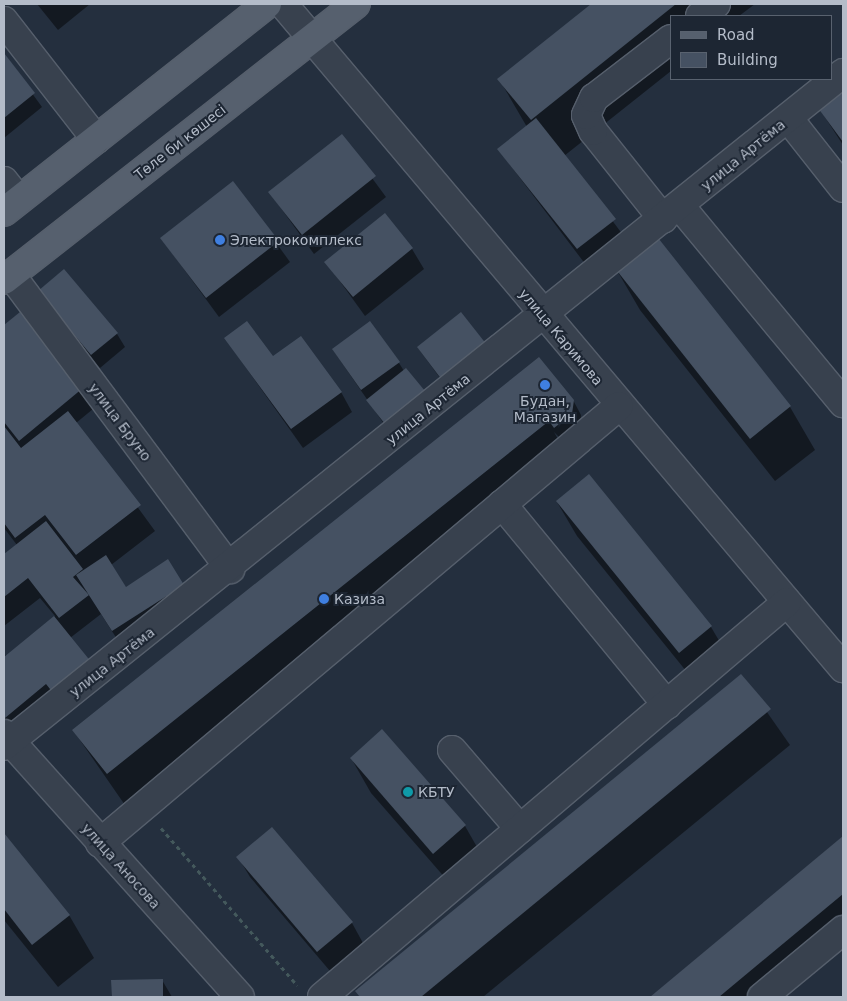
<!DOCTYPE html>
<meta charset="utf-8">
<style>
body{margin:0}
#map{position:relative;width:847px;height:1001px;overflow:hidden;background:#242f3e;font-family:"DejaVu Sans",sans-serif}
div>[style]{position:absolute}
.shadow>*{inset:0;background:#0007}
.building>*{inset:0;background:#455162}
.path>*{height:3px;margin-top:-1.5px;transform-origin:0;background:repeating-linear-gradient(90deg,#44595c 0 4px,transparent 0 8px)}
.roads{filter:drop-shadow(1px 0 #565f6c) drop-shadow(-1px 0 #565f6c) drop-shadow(0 1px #565f6c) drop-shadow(0 -1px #565f6c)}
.minor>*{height:28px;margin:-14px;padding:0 14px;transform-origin:14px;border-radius:14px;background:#38414e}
.major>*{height:28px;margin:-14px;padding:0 14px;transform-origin:14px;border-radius:14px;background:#56606e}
.dots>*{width:14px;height:14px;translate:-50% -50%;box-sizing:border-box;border:2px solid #1d2633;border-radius:50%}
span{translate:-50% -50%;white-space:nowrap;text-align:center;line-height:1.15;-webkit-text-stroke:4px #1d2633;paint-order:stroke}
.street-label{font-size:14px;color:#b4bcc9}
.poi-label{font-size:14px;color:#b4bcc9}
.left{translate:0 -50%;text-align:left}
.frame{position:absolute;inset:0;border:5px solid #b4bcc9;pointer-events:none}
.legend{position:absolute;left:670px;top:15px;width:162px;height:65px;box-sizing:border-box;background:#1d2633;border:1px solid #59626f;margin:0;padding:6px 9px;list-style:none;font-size:15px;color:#b4bcc9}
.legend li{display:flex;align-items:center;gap:10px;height:25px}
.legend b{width:25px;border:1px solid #59626f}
</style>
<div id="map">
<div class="shadow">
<i style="clip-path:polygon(37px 4px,90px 4px,58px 30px)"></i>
<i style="clip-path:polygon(593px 4px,755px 4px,739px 16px,671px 16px,671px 71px,564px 156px,626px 239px,589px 269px,498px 149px,527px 127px,499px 79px)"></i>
<i style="clip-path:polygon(4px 55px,42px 107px,4px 138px)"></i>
<i style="clip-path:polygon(843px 90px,843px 145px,819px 108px)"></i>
<i style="clip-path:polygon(341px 136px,386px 197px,314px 254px,270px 193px)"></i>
<i style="clip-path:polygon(233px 183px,290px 262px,219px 317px,161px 238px)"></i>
<i style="clip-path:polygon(655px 236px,790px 407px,815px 450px,775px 481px,640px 310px,615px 267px)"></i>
<i style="clip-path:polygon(412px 249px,424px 269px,365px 316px,326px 262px)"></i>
<i style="clip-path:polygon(47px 304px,117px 334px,125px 347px,100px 368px)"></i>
<i style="clip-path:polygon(20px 314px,82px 389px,93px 409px,76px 423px,155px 531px,111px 565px,126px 588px,183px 585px,124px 650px,101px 614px,70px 638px,103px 683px,67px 714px,59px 704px,17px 737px,4px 721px,4px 652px,6px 657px,55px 616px,40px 598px,4px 626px,4px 555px,17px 545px,4px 528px,4px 327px)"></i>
<i style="clip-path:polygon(461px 314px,451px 393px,418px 348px)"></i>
<i style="clip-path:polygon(225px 338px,341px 392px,352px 412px,303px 448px)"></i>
<i style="clip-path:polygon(333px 350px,399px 363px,404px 371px,393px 437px)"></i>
<i style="clip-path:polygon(573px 400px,581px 415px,580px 428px,563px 441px,554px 432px,568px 457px,127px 808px,73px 730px)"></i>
<i style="clip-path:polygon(557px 502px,711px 627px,731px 661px,699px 687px,577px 536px)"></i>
<i style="clip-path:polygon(741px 675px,790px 745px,483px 997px,360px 997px,357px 991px)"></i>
<i style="clip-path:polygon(351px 758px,465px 826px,485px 861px,454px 888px,371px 793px)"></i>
<i style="clip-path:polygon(4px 835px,69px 915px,94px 958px,58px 987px,4px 920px)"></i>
<i style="clip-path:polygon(843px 838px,843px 945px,781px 997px,652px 997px)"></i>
<i style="clip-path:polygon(238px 857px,352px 923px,363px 943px,330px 971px,250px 877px)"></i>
<i style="clip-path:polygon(162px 980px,172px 997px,113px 997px,112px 981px)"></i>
</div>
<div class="building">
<i style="clip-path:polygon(591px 4px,676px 4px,531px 120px,497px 79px)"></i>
<i style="clip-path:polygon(4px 53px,35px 93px,4px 118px)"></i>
<i style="clip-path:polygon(843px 88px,843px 142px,818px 108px)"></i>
<i style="clip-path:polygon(536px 118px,616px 219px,577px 249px,497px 149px)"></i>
<i style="clip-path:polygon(342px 134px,376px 176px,302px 235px,268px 192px)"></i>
<i style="clip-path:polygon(233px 181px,279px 241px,206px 298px,160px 238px)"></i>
<i style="clip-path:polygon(385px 213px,413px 248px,353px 297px,324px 262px)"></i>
<i style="clip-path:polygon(655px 234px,791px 406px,750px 439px,614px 267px)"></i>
<i style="clip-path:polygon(64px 269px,118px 333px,91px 355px,38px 291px)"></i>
<i style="clip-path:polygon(20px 312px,83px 388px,19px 441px,4px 422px,4px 325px)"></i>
<i style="clip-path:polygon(461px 312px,487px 345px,442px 380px,417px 347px)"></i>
<i style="clip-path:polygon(247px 321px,273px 356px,301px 336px,342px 392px,291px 429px,224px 338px)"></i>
<i style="clip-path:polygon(370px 321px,400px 362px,361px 390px,332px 349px)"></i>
<i style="clip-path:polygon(539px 357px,574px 400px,572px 414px,554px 428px,549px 421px,107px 774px,72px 730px)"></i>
<i style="clip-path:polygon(406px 368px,425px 391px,385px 424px,366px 400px)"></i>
<i style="clip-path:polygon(68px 411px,141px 505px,76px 555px,45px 515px,15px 538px,4px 523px,4px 426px,21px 448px)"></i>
<i style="clip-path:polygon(589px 474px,712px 626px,679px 653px,556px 501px)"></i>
<i style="clip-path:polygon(46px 521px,83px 569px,73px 577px,89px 595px,59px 618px,28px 578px,4px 597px,4px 554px)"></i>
<i style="clip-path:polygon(106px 555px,126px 587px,168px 559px,184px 585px,112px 631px,76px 575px)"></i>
<i style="clip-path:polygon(54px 616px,92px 663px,54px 694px,46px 684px,5px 718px,4px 657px)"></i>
<i style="clip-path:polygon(741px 674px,771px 709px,421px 997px,360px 997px,355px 991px)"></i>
<i style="clip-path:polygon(382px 729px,466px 825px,433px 854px,350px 758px)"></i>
<i style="clip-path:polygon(272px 827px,353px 922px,317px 952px,236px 857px)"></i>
<i style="clip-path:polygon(4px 833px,70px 915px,32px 945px,4px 909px)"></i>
<i style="clip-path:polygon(843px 836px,843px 894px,719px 997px,650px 997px)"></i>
<i style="clip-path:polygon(163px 979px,163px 997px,112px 997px,111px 980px)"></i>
</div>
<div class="path">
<i style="left:161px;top:828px;width:208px;rotate:49.1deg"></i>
</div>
<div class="roads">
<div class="minor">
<i style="left:283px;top:4px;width:869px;rotate:49.86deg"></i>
<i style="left:700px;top:16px;width:20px;rotate:-37deg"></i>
<i style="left:4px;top:21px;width:150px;rotate:52.1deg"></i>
<i style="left:788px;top:118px;width:89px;rotate:51.8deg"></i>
<i style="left:4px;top:181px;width:24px;rotate:52deg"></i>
<i style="left:680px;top:206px;width:256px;rotate:50.4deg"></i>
<i style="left:663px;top:219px;width:112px;rotate:-128.5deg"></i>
<i style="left:593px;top:131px;width:17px;rotate:-114deg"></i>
<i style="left:586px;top:115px;width:19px;rotate:-65deg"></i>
<i style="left:594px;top:98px;width:97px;rotate:-37.5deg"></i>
<i style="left:11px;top:275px;width:367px;rotate:53.3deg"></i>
<i style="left:502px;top:504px;width:260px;rotate:50.6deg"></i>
<i style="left:4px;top:734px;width:353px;rotate:48.1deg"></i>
<i style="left:4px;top:746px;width:1076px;rotate:-38.73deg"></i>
<i style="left:452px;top:750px;width:104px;rotate:49.3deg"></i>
<i style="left:100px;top:843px;width:678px;rotate:-40.1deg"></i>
<i style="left:322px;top:997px;width:610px;rotate:-40.35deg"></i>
<i style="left:762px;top:997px;width:105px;rotate:-39.6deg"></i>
</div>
<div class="major">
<i style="left:4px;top:212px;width:335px;rotate:-38.3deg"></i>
<i style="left:4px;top:280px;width:447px;rotate:-38.1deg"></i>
</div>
</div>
<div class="dots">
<i style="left:220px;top:240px;background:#3f7fe0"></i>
<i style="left:545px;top:385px;background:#3f7fe0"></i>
<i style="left:324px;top:599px;background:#3f7fe0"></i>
<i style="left:408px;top:792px;background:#0f9aa8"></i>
</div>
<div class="street-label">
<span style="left:180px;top:142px;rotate:-38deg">Төле би көшесі</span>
<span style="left:743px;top:155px;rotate:-39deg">улица Артёма</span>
<span style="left:561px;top:337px;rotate:50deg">улица Каримова</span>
<span style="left:428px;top:409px;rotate:-39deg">улица Артёма</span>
<span style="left:120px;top:422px;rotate:53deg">улица Бруно</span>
<span style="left:112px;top:662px;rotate:-38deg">улица Артёма</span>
<span style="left:121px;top:866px;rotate:48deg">улица Аносова</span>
</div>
<div class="poi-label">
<span class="left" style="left:230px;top:240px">Электрокомплекс</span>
<span style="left:545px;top:409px">Будан,<br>Магазин</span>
<span class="left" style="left:334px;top:599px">Казиза</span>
<span class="left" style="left:418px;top:792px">КБТУ</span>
</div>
<div class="frame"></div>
<ul class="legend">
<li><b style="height:6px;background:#56606e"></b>Road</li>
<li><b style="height:14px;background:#455162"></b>Building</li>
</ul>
</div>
